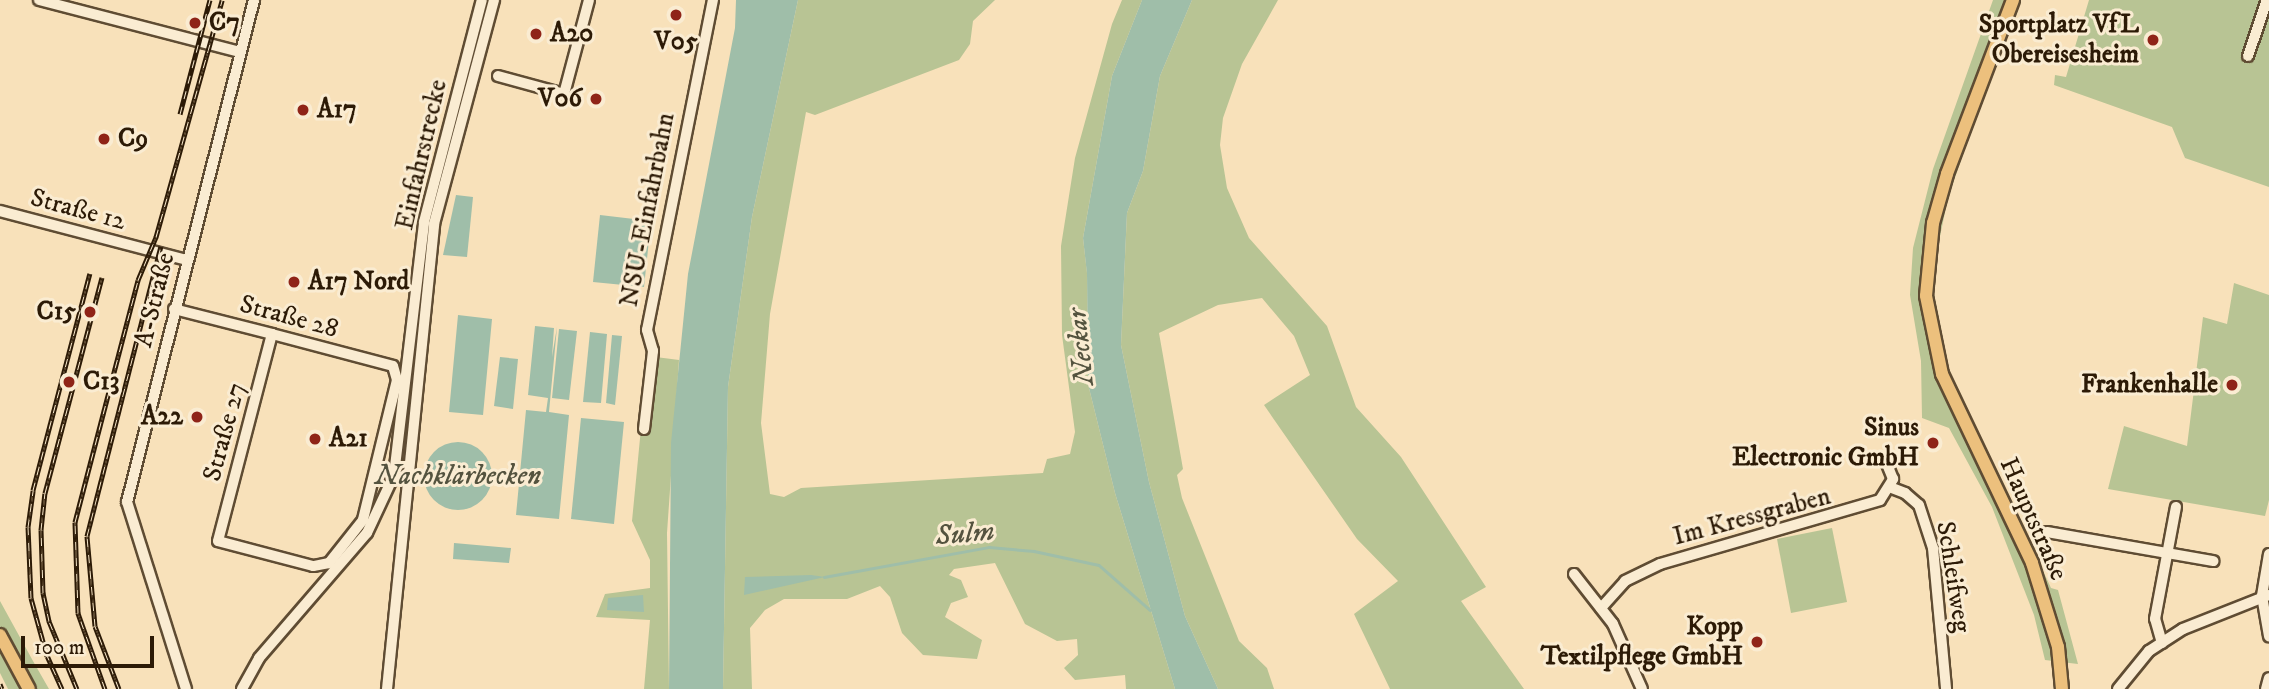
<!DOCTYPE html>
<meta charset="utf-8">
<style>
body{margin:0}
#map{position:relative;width:2269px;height:689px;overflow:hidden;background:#f8e1ba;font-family:"IM FELL DW Pica",serif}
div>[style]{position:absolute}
.green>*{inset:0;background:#b8c494}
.water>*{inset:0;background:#9fbea9}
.round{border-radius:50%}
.stream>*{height:2.5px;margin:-1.25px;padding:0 1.25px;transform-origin:1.25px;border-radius:1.25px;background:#9fbea9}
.roads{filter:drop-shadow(2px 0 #5f4c33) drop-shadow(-2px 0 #5f4c33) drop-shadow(0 2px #5f4c33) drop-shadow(0 -2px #5f4c33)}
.minor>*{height:10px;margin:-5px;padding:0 5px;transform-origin:5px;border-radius:5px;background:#faecd2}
.major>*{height:12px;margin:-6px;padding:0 6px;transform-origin:6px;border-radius:6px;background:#ecc07d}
.rail>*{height:5px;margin-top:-2.5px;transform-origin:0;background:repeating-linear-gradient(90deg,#faecd2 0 8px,#2c1a06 0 16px);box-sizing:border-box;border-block:2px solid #2c1a06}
.dots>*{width:19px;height:19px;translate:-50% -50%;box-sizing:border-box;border:4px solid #faecd2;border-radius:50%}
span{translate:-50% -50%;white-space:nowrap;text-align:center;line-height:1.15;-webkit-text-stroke:6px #faecd2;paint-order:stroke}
.poi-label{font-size:26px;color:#2c1a06;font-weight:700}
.left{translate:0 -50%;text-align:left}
.right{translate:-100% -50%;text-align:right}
.street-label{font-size:26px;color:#2c1a06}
.water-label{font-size:28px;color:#54533f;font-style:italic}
.scale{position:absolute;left:21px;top:636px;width:133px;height:32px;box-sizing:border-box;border:4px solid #2c1a06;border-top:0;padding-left:9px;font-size:21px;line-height:24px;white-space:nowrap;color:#2c1a06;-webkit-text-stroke:5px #faecd2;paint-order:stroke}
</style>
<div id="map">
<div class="green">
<i style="clip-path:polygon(798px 0,995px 0,973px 21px,970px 44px,959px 60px,815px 115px,806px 112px,770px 314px,761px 423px,770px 494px,784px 497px,801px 488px,1043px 473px,1047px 459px,1070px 454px,1075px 432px,1062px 335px,1061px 246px,1075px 158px,1112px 24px,1122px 0,1142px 0,1112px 76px,1083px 238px,1087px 273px,1088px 384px,1115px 493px,1175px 689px,1126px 689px,1125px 675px,1075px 680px,1064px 668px,1078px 655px,1077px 639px,1057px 641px,1025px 624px,995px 563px,954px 569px,949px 575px,961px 580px,968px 597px,951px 603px,945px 617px,982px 640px,977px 659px,923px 655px,902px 633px,890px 597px,880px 586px,847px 599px,784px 599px,765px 610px,750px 628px,752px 689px,723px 689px,728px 387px,752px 217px)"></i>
<i style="clip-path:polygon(1192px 0,1278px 0,1242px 64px,1223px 118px,1220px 145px,1227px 188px,1249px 238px,1327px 326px,1356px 407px,1401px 457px,1486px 587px,1461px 601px,1524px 689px,1390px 689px,1354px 614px,1398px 581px,1357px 539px,1264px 405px,1310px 375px,1294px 336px,1262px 298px,1218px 305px,1159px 333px,1183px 469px,1177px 475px,1182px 498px,1239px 641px,1267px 668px,1274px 689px,1218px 689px,1185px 616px,1149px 482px,1121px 345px,1127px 213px,1143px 171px,1160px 76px)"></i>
<i style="clip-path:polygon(1993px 0,2016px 0,1948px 198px,1933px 270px,1934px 294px,1949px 371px,2051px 588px,2058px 590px,2078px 664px,2045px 660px,2034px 615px,1992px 507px,1949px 428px,1922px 418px,1921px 361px,1910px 295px,1913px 248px,1933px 169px)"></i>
<i style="clip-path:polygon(2089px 0,2269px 0,2269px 187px,2185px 158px,2172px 127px,2054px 85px,2055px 75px,2066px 77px)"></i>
<i style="clip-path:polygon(2234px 283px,2269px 295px,2269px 500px,2265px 516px,2108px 489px,2124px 426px,2187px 446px,2203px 317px,2227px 324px)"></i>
<i style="clip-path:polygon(648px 356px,679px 360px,667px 533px,669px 689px,644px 689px,650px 620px,596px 617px,605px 594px,650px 588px,650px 560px,632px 521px)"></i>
<i style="clip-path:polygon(1832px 528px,1847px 602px,1791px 613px,1777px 539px)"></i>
<i style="clip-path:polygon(0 601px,33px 661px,49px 689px,8px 689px,0 673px)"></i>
</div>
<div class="water">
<i style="clip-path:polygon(736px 0,798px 0,752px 217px,728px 387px,723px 689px,669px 689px,671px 443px,688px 274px,735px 28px)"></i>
<i style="clip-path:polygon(1142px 0,1192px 0,1160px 76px,1143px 171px,1127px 213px,1121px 345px,1149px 482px,1185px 616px,1218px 689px,1175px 689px,1115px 493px,1088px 384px,1087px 274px,1083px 238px,1112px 76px)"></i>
<i style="clip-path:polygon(456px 195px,473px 197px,467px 257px,443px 255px)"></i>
<i style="clip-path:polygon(600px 215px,651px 221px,644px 287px,593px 282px)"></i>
<i style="clip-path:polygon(458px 315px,492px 319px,483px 415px,449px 412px)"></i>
<i style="clip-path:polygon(535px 326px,554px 328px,552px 357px,557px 327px,549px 412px,569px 415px,559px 519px,516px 515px,526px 410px,546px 412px,548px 398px,528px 395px)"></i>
<i style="clip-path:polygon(559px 329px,577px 331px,569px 400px,552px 398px)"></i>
<i style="clip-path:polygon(590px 332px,607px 334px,601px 403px,583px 402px)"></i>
<i style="clip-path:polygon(612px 335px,622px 336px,615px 405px,606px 403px)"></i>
<i style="clip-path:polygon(500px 357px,518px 359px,513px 409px,494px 406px)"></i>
<i style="clip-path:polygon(581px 418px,624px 422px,614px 524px,571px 519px)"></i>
<i class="round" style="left:424px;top:442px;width:68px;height:68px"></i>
<i style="clip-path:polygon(454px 543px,511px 548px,509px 563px,453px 559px)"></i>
<i style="clip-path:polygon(811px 575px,825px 577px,744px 595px,745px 577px)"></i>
<i style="clip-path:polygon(643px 595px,644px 612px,607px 610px,608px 598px)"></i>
</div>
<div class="stream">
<i style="left:824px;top:577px;width:168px;rotate:-10.3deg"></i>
<i style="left:989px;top:547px;width:45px;rotate:5.1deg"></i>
<i style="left:1034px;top:551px;width:66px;rotate:12.2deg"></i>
<i style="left:1099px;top:565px;width:68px;rotate:41.4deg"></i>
</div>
<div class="roads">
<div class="minor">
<i style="left:39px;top:0;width:208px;rotate:14.5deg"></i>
<i style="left:2248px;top:56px;width:59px;rotate:-71.3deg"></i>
<i style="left:498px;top:76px;width:68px;rotate:15.3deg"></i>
<i style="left:564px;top:94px;width:97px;rotate:-75.1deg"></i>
<i style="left:0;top:211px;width:193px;rotate:14.7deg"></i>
<i style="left:174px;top:309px;width:101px;rotate:14.3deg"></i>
<i style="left:272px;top:334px;width:125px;rotate:14.8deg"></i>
<i style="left:393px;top:366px;width:15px;rotate:74deg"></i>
<i style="left:397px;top:380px;width:144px;rotate:103.7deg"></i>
<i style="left:363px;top:520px;width:55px;rotate:128.3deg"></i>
<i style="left:329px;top:563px;width:16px;rotate:169deg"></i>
<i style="left:313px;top:566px;width:98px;rotate:-165.3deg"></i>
<i style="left:218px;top:541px;width:214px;rotate:-75.4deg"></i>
<i style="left:644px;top:429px;width:79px;rotate:-83.4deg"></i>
<i style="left:653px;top:351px;width:22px;rotate:-106deg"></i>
<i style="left:647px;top:330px;width:337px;rotate:-78.7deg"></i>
<i style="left:1892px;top:488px;width:14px;rotate:21deg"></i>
<i style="left:1905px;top:493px;width:18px;rotate:41deg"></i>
<i style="left:1919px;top:505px;width:45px;rotate:72deg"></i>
<i style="left:1933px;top:548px;width:142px;rotate:84.7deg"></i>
<i style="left:2047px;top:532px;width:169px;rotate:9.9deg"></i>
<i style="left:2269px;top:554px;width:43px;rotate:99.5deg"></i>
<i style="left:2262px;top:596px;width:41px;rotate:80.1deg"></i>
<i style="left:1574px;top:574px;width:63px;rotate:52deg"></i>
<i style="left:1613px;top:624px;width:71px;rotate:66deg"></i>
<i style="left:1601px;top:608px;width:36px;rotate:-48deg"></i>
<i style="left:1625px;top:581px;width:39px;rotate:-26deg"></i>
<i style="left:1660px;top:564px;width:229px;rotate:-16.2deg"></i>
<i style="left:1880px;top:500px;width:25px;rotate:-58deg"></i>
<i style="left:1893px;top:479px;width:22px;rotate:-112deg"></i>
<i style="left:2162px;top:643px;width:25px;rotate:-106deg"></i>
<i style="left:2155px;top:619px;width:114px;rotate:-79.4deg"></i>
<i style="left:186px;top:689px;width:196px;rotate:-107.5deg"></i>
<i style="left:127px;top:502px;width:518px;rotate:-75.8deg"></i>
<i style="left:242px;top:689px;width:35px;rotate:-61deg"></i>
<i style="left:259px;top:658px;width:165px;rotate:-49.2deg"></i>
<i style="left:367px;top:533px;width:64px;rotate:-65deg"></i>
<i style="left:394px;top:475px;width:255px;rotate:-83.2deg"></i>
<i style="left:424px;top:222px;width:229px;rotate:-75.4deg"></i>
<i style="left:387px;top:689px;width:467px;rotate:-84.2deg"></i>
<i style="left:434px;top:224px;width:232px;rotate:-75deg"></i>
<i style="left:2118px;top:689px;width:49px;rotate:-50.8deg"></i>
<i style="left:2149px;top:651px;width:40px;rotate:-32.9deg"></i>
<i style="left:2183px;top:629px;width:92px;rotate:-21.6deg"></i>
<i style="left:2266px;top:689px;width:11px;rotate:-75deg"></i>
</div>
<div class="major">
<i style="left:2013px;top:0;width:186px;rotate:110.8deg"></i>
<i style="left:1947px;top:174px;width:51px;rotate:105.9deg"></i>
<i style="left:1933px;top:223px;width:73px;rotate:95.5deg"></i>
<i style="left:1926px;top:296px;width:80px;rotate:78.4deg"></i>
<i style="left:1942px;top:374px;width:209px;rotate:64.5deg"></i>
<i style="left:2032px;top:563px;width:88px;rotate:72.8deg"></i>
<i style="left:2058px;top:647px;width:42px;rotate:84.6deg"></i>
<i style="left:0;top:635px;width:61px;rotate:61.8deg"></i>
</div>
</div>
<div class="rail">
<i style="left:180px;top:114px;width:118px;rotate:-75.3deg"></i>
<i style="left:0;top:684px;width:5px;rotate:68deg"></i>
<i style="left:62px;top:689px;width:36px;rotate:-114deg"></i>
<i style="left:47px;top:656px;width:60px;rotate:-105.4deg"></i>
<i style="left:31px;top:598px;width:71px;rotate:-92.4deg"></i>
<i style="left:28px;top:527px;width:37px;rotate:-82deg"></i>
<i style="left:33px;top:490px;width:224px;rotate:-75.3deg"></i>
<i style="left:77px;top:689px;width:74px;rotate:-112.4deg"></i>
<i style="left:49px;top:621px;width:29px;rotate:-102deg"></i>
<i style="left:43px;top:593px;width:63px;rotate:-91.8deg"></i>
<i style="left:41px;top:530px;width:37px;rotate:-84deg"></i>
<i style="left:45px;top:493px;width:223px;rotate:-75.2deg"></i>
<i style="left:105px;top:689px;width:81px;rotate:-109.6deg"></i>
<i style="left:78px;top:613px;width:91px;rotate:-91.9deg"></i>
<i style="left:75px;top:522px;width:250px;rotate:-75.4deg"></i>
<i style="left:138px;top:280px;width:47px;rotate:-67.3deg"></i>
<i style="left:156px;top:237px;width:246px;rotate:-74.4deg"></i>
<i style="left:119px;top:689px;width:67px;rotate:-110.9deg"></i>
<i style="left:95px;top:626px;width:90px;rotate:-95.1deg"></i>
<i style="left:87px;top:536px;width:299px;rotate:-75.7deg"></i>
</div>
<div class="dots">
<i style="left:676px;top:15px;background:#8f2418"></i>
<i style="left:195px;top:23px;background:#8f2418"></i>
<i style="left:536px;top:34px;background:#8f2418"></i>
<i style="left:2153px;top:40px;background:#8f2418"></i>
<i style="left:596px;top:99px;background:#8f2418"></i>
<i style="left:303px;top:110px;background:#8f2418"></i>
<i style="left:104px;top:139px;background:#8f2418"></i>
<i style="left:294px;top:282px;background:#8f2418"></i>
<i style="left:90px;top:312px;background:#8f2418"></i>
<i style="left:69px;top:382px;background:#8f2418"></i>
<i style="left:2232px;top:385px;background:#8f2418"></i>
<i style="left:197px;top:417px;background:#8f2418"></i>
<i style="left:315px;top:439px;background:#8f2418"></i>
<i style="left:1933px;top:443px;background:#8f2418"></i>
<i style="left:1757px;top:642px;background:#8f2418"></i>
</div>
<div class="poi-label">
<span class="left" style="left:209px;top:23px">C7</span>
<span class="right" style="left:2139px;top:40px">Sportplatz VfL<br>Obereisesheim</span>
<span class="left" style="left:550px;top:34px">A20</span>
<span style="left:676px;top:42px">V05</span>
<span class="right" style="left:582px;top:99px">V06</span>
<span class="left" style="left:317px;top:110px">A17</span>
<span class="left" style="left:118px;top:139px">C9</span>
<span class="left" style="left:308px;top:282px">A17 Nord</span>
<span class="right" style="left:76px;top:312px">C15</span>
<span class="left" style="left:83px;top:382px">C13</span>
<span class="right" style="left:2218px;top:385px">Frankenhalle</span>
<span class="right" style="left:183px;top:417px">A22</span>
<span class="right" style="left:1919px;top:443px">Sinus<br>Electronic GmbH</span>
<span class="left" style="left:329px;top:439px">A21</span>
<span class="right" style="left:1743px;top:642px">Kopp<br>Textilpflege GmbH</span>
</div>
<div class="street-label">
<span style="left:422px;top:155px;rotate:-77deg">Einfahrstrecke</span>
<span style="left:78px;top:210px;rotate:15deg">Straße 12</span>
<span style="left:648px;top:210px;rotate:-79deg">NSU-Einfahrbahn</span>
<span style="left:155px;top:300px;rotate:-76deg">A-Straße</span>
<span style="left:289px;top:317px;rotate:15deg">Straße 28</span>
<span style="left:225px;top:432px;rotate:-75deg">Straße 27</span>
<span style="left:1752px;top:517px;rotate:-15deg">Im Kressgraben</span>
<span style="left:2033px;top:519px;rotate:66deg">Hauptstraße</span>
<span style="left:1953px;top:577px;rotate:81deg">Schleifweg</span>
</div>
<div class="water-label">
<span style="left:1081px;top:347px;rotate:-96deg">Neckar</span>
<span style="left:458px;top:476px">Nachklärbecken</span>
<span style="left:965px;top:534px;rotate:-5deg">Sulm</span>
</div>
<div class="scale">100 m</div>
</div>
